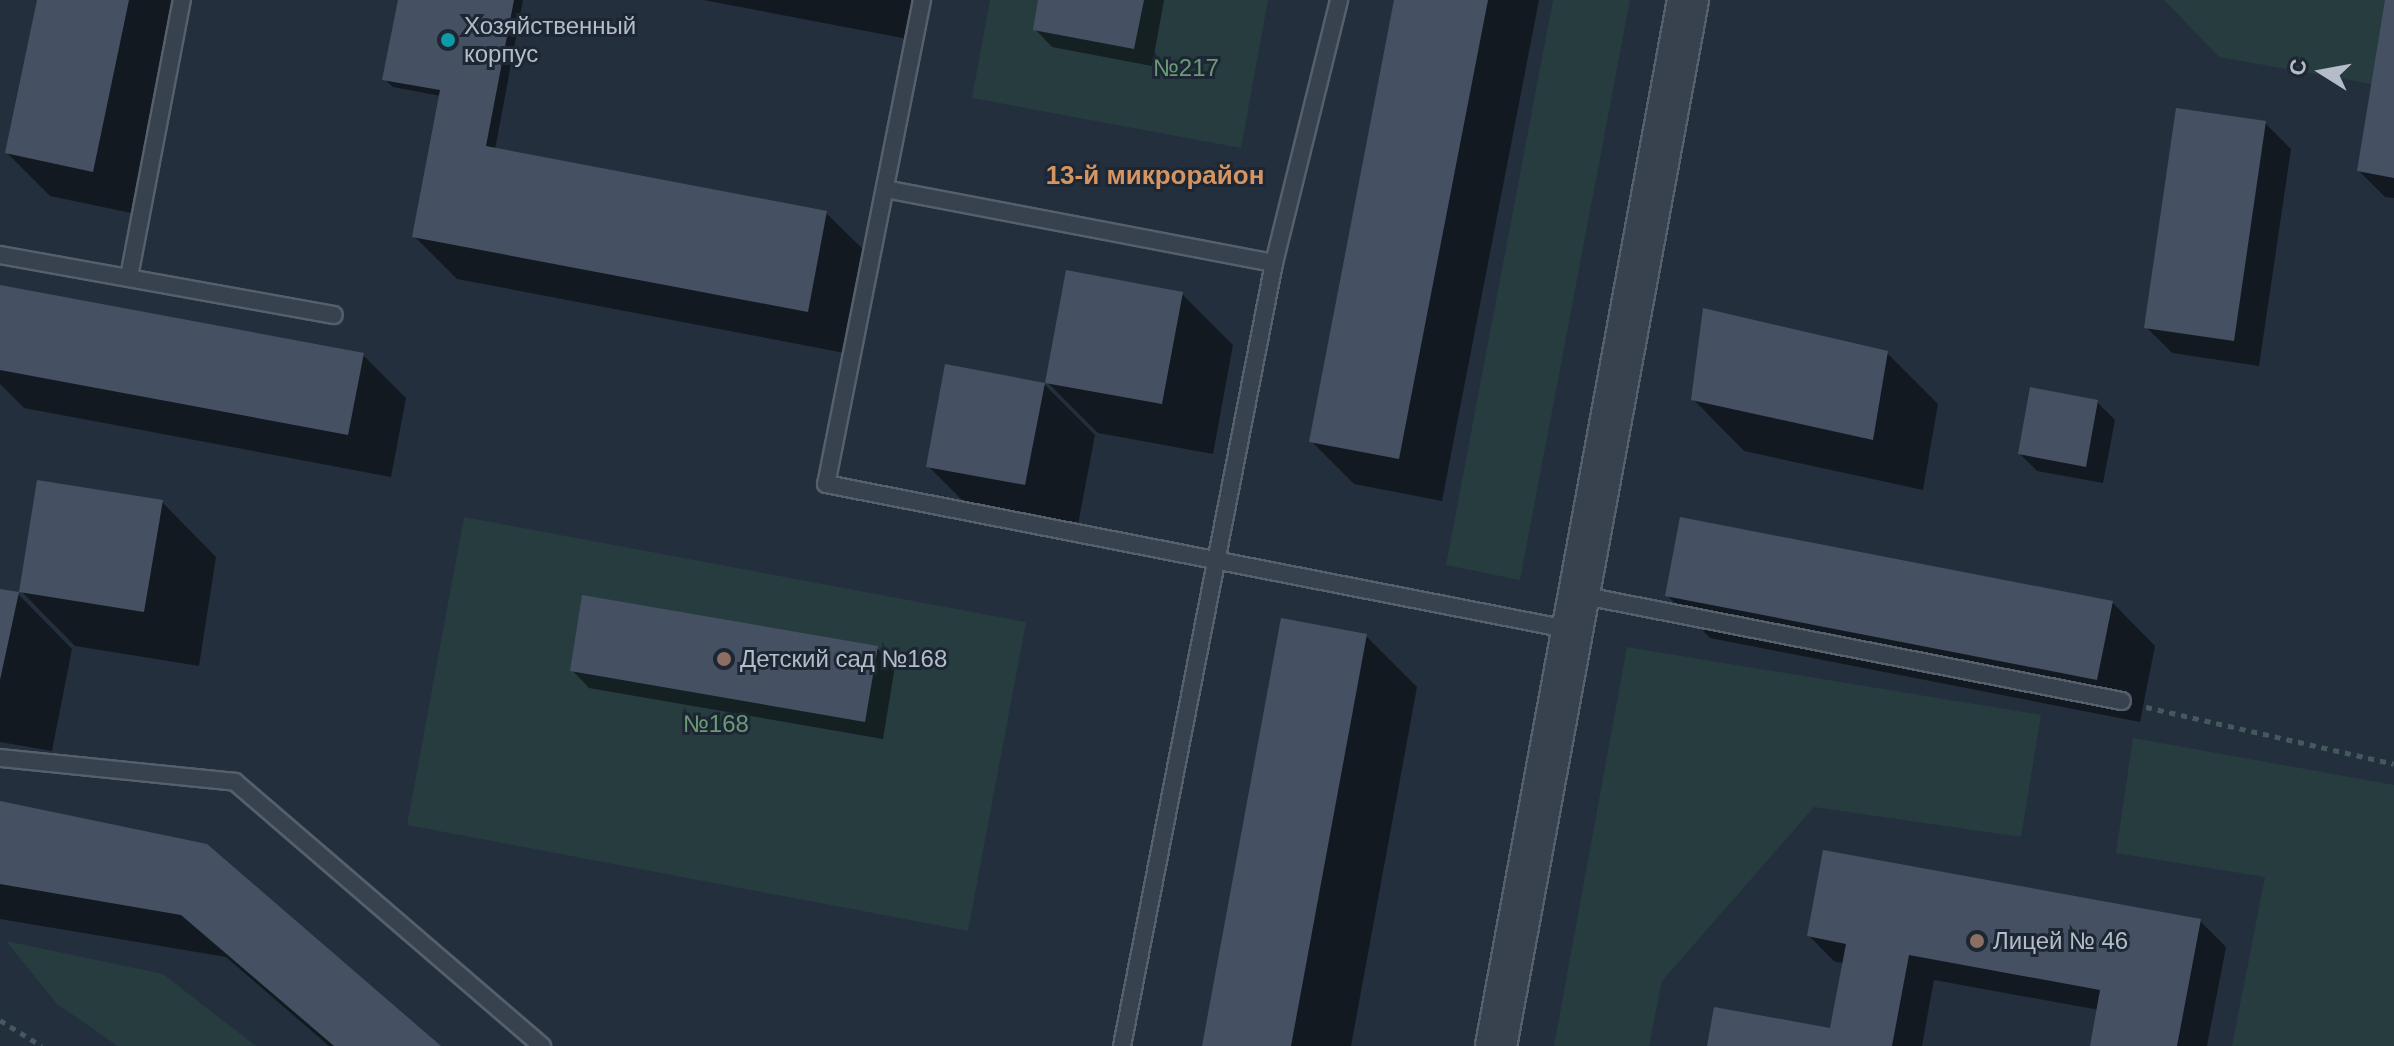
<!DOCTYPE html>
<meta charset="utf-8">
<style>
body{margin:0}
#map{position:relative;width:2394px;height:1046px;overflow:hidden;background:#242f3e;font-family:Arial,sans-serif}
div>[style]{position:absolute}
.green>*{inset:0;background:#263c3f}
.shadow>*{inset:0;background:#0007}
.building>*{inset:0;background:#455162}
.path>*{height:5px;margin-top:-2.5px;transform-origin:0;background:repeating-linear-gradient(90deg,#44595c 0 6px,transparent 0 12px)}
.roads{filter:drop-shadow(2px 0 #565f6c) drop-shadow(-2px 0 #565f6c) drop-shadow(0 2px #565f6c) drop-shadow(0 -2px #565f6c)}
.service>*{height:16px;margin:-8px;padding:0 8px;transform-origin:8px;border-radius:8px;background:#38414e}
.tertiary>*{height:40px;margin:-20px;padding:0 20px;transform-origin:20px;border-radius:20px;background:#38414e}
.dots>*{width:22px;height:22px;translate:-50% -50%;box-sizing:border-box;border:4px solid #1d2633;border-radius:50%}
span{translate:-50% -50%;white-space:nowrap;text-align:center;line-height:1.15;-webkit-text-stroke:6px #1d2633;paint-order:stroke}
.poi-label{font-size:24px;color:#b4bcc9}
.left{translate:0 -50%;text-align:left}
.park-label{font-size:24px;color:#6b9a76}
.neighbourhood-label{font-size:26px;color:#d59563;font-weight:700}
.north{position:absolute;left:2282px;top:32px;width:80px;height:80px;-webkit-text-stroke:6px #1d2633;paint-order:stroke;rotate:281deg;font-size:22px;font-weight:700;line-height:32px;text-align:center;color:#b4bcc9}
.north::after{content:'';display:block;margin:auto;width:28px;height:36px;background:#b4bcc9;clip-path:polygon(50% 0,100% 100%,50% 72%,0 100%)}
</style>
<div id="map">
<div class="green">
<i style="clip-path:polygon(990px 0,1268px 0,1241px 148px,972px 98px)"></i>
<i style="clip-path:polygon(1553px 0,1630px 0,1520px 580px,1446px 565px)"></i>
<i style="clip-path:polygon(2164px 0,2394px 0,2394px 88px,2219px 57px)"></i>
<i style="clip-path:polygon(464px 517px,1026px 622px,968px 931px,407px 825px)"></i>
<i style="clip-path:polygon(1627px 647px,2041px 715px,2021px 837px,1814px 807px,1662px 981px,1649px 1046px,1554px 1046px)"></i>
<i style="clip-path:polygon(2133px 738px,2394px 785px,2394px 1046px,2232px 1046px,2265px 877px,2116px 853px)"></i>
<i style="clip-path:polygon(6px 941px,163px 974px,256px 1046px,118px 1046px,57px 1004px)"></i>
</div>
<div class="shadow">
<i style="clip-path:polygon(39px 0,181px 0,136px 214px,50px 196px,7px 153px)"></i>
<i style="clip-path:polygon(400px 0,523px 0,495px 150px,826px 213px,870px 256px,850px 354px,457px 279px,414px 236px,441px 96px,393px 87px,384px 79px)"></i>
<i style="clip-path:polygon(703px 0,921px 0,913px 40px)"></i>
<i style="clip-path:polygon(1040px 0,1164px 0,1152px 66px,1052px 47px,1035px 29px)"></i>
<i style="clip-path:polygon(1396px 0,1539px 0,1442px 501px,1354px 484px,1311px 441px)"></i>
<i style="clip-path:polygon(2387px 0,2394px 0,2394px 198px,2385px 197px,2359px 171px)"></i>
<i style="clip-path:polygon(2265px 123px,2291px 149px,2259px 366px,2172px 353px,2146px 327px)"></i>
<i style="clip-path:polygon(0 287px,363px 355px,406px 398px,391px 477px,24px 408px,0 384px)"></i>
<i style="clip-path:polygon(1182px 294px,1233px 345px,1213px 454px,1098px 433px,1047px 382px)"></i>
<i style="clip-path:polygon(1887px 353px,1938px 404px,1923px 490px,1744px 451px,1693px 399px)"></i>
<i style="clip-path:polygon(1044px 384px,1095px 435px,1076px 535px,979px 517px,928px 466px)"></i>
<i style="clip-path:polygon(2097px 402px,2115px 420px,2103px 483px,2037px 471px,2020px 454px)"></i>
<i style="clip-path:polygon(162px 502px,216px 557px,199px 666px,75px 646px,21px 591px)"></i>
<i style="clip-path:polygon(0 591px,18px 594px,72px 649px,52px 751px,0 742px)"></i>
<i style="clip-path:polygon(1667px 595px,2112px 602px,2155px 646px,2140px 722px,1710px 638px)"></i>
<i style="clip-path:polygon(1366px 636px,1417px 687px,1351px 1046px,1204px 1046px)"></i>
<i style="clip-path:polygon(877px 648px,895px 666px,883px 739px,589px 688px,572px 670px)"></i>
<i style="clip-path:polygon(0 803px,438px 1046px,329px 1046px,226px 957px,0 919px)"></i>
<i style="clip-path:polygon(2200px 921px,2226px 947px,2207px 1046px,2092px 1046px,2099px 1010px,1934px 980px,1922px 1046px,1709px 1046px,1832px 1031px,1844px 963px,1835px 962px,1809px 936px)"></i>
</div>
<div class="building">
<i style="clip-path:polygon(37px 0,129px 0,93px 172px,5px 153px)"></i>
<i style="clip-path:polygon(398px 0,514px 0,486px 146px,827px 211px,808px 312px,412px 237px,440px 90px,382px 80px)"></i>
<i style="clip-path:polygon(1038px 0,1144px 0,1134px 49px,1033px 30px)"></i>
<i style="clip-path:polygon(1394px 0,1488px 0,1399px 459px,1309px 442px)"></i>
<i style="clip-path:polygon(2385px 0,2394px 0,2394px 178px,2357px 171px)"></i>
<i style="clip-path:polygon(2176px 108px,2266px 121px,2234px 341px,2144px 328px)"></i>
<i style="clip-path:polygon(1066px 270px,1183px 292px,1162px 404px,1045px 383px)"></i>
<i style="clip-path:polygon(0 285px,364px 353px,348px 435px,0 370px)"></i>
<i style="clip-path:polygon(1703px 308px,1888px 351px,1873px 440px,1691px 400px)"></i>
<i style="clip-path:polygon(945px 364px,1045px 383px,1025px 485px,926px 467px)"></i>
<i style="clip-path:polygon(2030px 387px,2098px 400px,2086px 467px,2018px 454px)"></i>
<i style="clip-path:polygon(37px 480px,163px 500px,144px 612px,19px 592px,0 680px,0 589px,19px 592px)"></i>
<i style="clip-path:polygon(1680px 517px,2113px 601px,2097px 680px,1665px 596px)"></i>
<i style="clip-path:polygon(582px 595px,878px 646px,865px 722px,570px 671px)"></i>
<i style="clip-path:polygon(1281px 618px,1367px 634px,1291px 1046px,1202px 1046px)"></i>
<i style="clip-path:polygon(0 801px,207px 844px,441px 1046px,334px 1046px,181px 915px,0 884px)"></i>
<i style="clip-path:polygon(1823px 850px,2201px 919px,2177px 1046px,2090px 1046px,2100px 990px,1909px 955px,1892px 1046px,1707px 1046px,1714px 1007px,1830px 1028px,1846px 944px,1807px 936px)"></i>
</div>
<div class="path">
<i style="left:2146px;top:707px;width:254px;rotate:12.9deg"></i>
<i style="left:0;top:1020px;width:49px;rotate:31.8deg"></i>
</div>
<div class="roads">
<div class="service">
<i style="left:922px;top:0;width:493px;rotate:101.2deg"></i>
<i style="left:826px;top:484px;width:760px;rotate:11.07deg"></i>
<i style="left:885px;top:189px;width:396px;rotate:10.8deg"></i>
<i style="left:0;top:255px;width:339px;rotate:10.2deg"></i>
<i style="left:129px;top:277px;width:282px;rotate:-79.2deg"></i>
<i style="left:1580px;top:595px;width:552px;rotate:11.07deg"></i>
<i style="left:0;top:758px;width:236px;rotate:5.8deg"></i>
<i style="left:235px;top:782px;width:405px;rotate:40.7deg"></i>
<i style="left:1122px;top:1046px;width:798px;rotate:-79.01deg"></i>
<i style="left:1274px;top:263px;width:271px;rotate:-76.1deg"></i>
</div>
<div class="tertiary">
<i style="left:1496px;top:1046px;width:1063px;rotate:-79.6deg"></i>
</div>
</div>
<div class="dots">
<i style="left:448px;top:40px;background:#0f9aa8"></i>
<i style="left:724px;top:659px;background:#8d6e63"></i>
<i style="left:1977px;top:941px;background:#8d6e63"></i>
</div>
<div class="poi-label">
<span class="left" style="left:464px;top:40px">Хозяйственный<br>корпус</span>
<span class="left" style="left:740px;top:659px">Детский сад №168</span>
<span class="left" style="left:1993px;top:941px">Лицей № 46</span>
</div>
<div class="park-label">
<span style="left:1186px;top:68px">№217</span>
<span style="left:716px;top:724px">№168</span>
</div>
<div class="neighbourhood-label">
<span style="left:1155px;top:176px">13-й микрорайон</span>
</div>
<div class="north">С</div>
</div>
